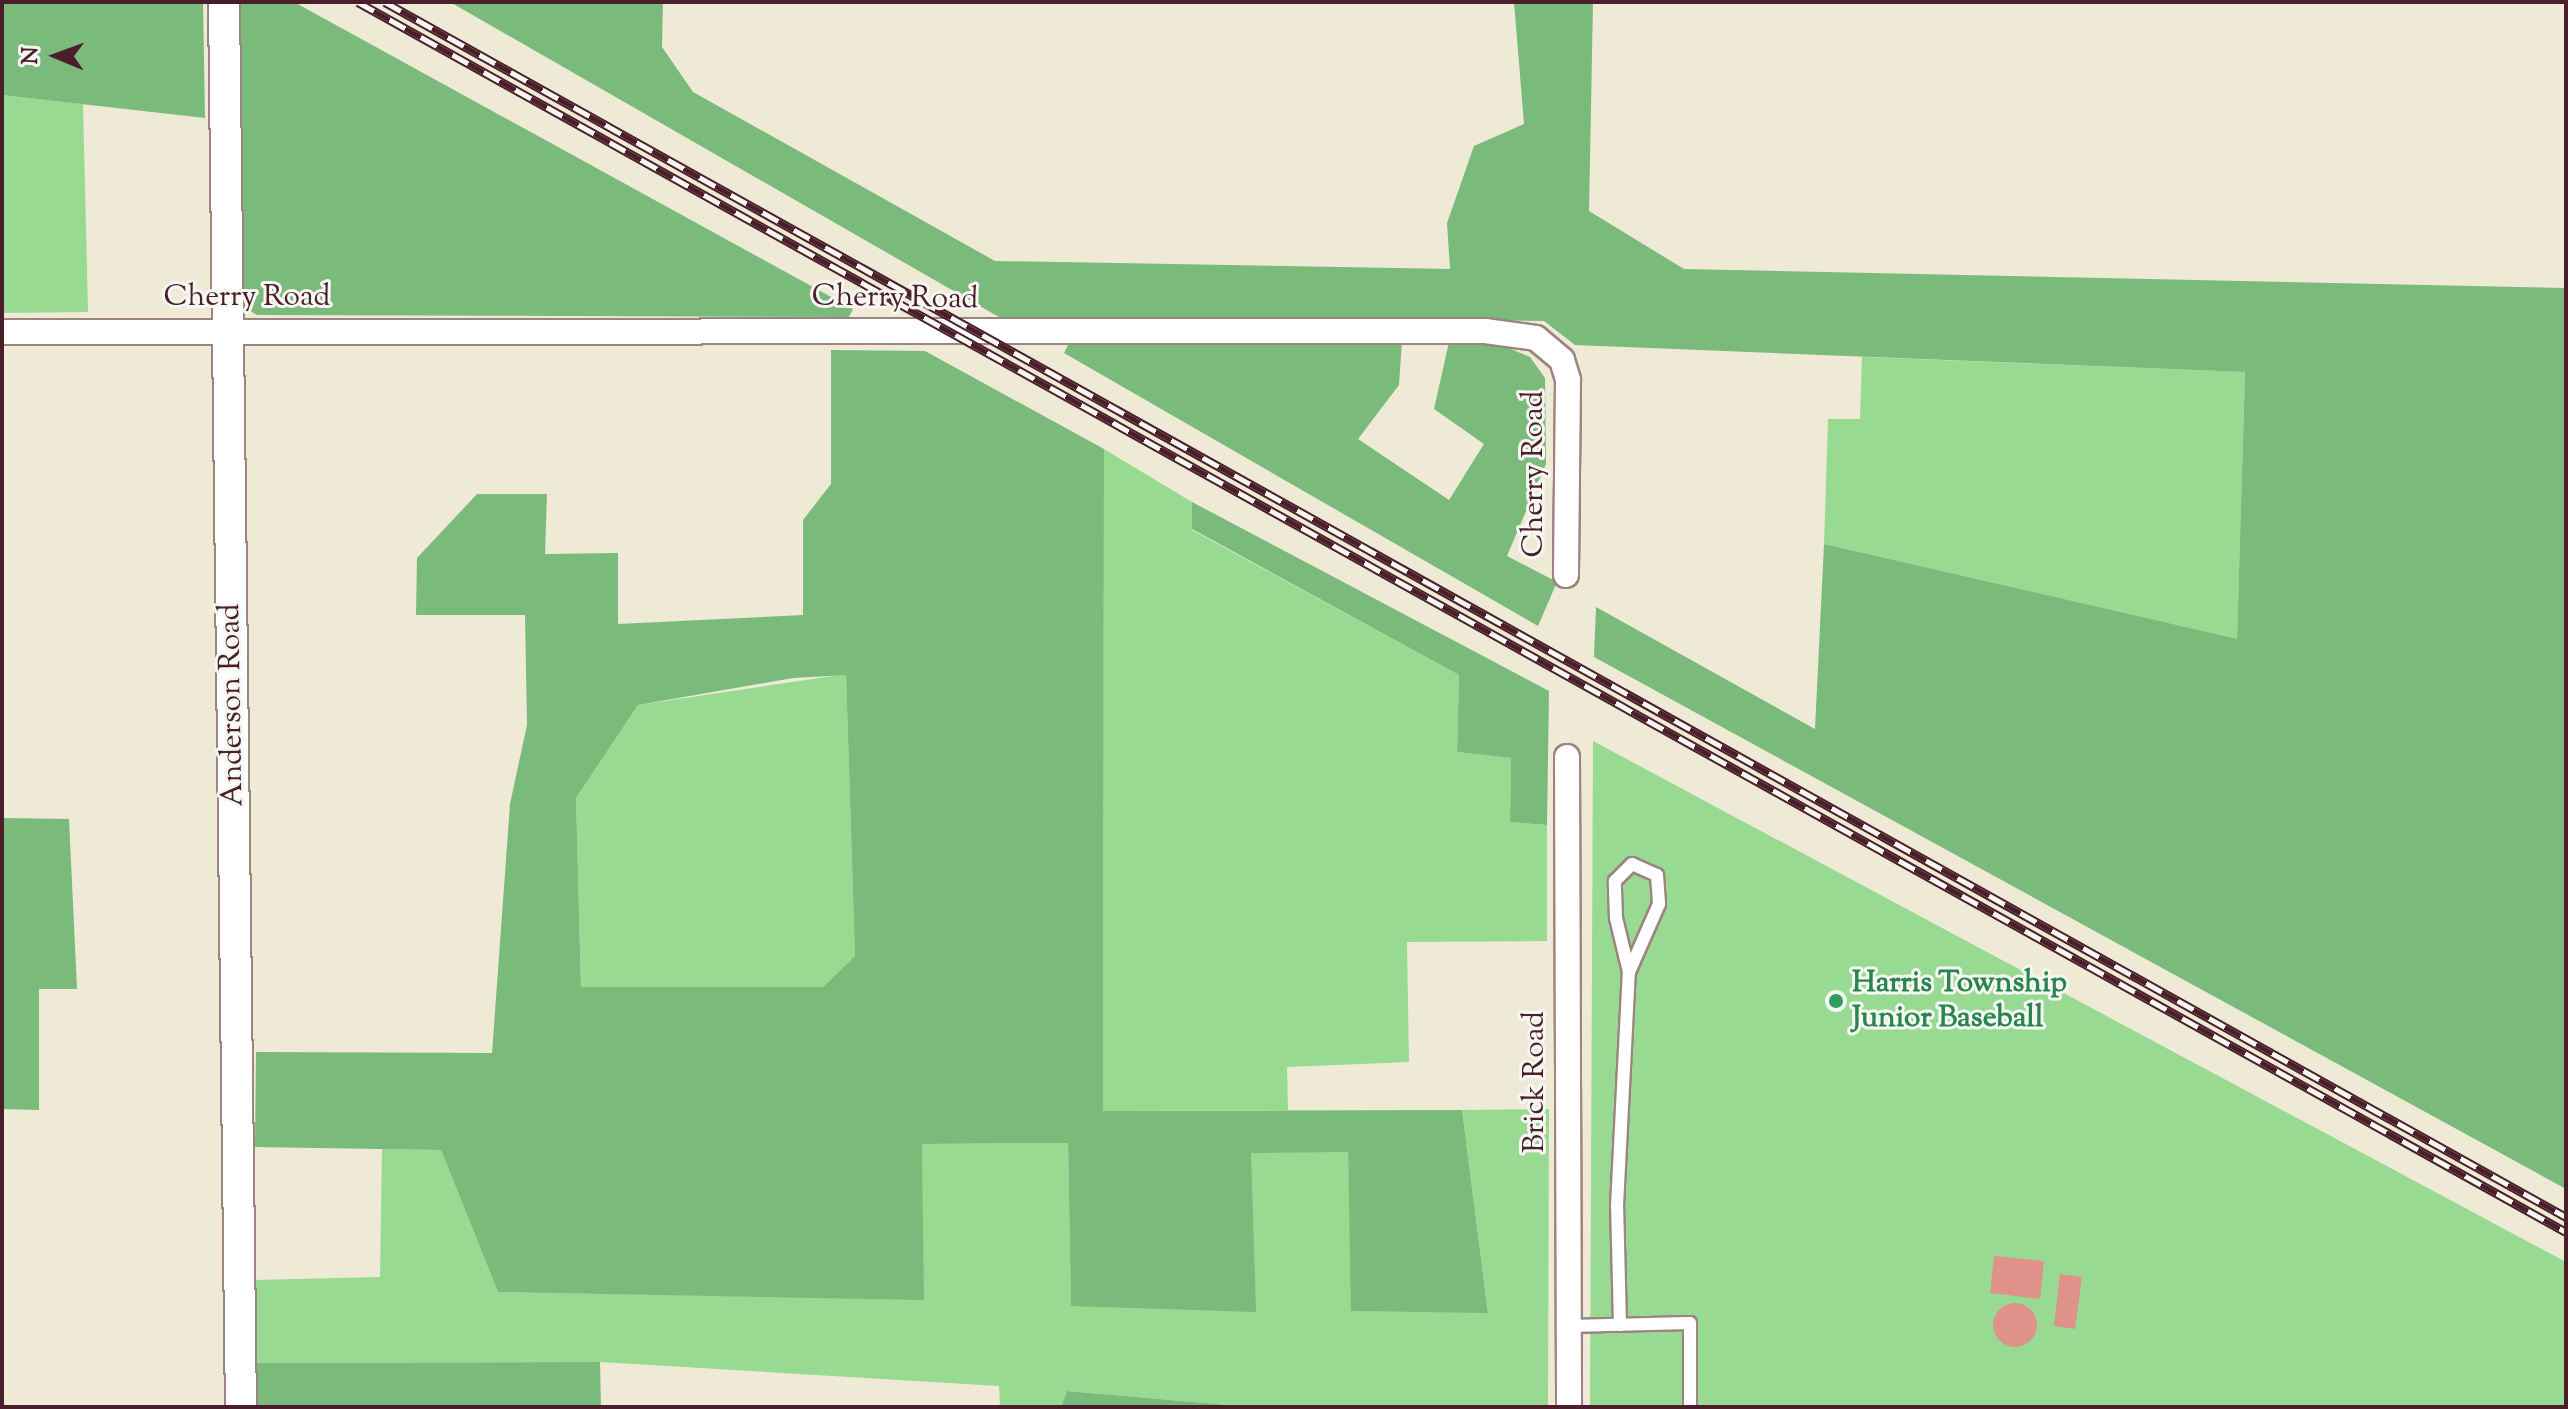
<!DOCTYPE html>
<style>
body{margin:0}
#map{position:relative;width:2568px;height:1409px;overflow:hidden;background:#eeead5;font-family:"Sorts Mill Goudy",serif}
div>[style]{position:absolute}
.green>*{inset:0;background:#98da91}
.forest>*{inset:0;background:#7aba7b}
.building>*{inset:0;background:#df9289}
.round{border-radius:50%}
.roads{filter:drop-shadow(2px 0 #9c8480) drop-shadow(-2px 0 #9c8480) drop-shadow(0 2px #9c8480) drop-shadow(0 -2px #9c8480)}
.service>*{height:12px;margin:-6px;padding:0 6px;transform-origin:6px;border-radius:6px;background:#fff}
.minor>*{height:24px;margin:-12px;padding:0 12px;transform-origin:12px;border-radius:12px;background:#fff}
.tertiary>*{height:30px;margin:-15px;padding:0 15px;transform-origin:15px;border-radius:15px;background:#fff}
.rail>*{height:9px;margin-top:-4.5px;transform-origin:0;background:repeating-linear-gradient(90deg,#f6f6f2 0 18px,#4a1f2b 0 36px);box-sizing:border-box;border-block:2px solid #4a1f2b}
.dots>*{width:22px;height:22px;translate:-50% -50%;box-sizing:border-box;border:4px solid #f6f6f2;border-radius:50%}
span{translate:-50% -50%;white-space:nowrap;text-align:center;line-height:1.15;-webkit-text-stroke:6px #f6f6f2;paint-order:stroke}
.street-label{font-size:30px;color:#4a1f2b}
.leisure-label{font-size:30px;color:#27864d;font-weight:700}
.left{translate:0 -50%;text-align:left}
.frame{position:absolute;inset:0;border:4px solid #4a1f2b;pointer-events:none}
.north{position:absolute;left:16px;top:16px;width:80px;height:80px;-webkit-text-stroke:6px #f6f6f2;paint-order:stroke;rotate:271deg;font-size:22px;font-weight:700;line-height:32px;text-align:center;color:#4a1f2b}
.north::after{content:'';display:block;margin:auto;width:28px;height:36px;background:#4a1f2b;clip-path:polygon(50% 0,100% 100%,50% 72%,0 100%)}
</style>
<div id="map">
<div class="green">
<i style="clip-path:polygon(2px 95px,83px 104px,88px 312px,2px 313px)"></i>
<i style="clip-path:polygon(1862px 357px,2245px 372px,2237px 640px,1824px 544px,1828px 419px,1860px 419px)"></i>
<i style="clip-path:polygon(1104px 449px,1192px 502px,1192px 530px,1459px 675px,1457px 752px,1511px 758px,1510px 822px,1547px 825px,1547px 941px,1407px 942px,1409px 1062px,1287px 1067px,1288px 1110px,1103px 1111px)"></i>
<i style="clip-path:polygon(846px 674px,855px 956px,823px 987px,581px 987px,576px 798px,638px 705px)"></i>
<i style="clip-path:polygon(1593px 741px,2566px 1262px,2566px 1407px,1590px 1407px)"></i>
<i style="clip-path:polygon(1549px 1109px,1548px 1407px,1251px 1407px,1067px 1391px,1061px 1407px,1000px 1407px,999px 1386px,600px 1362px,255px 1363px,253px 1280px,380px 1277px,382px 1149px,441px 1150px,498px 1292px,923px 1299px,922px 1144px,1068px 1143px,1071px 1306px,1251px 1152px,1348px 1152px,1352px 1311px,1488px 1312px,1462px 1110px)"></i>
</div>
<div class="forest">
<i style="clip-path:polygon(2px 2px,203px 2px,205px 118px,2px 95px)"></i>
<i style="clip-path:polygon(238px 2px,294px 2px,853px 309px,849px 317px,257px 315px,247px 309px,238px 288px)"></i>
<i style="clip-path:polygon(450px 2px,663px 2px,662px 47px,693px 92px,995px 261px,1450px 269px,1447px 223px,1474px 146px,1524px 124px,1514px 2px,1593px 2px,1589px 211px,1684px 269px,2566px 288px,2566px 1189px,1594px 657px,1596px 607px,1815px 729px,1824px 544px,2237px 639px,2245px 372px,1575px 345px,1544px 321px,999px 317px)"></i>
<i style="clip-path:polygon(1402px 341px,1399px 385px,1358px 439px,1449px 500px,1484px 444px,1434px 409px,1449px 342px,1501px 345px,1530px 357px,1545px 378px,1546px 464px,1507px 556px,1557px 582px,1538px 626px,1064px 353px,1069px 343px)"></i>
<i style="clip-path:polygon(evenodd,831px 350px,925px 351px,1104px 449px,1103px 1111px,1462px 1110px,1488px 1313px,1351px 1311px,1348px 1152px,1251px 1153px,1256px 1312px,1071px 1306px,1068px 1143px,922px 1144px,924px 1300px,498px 1292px,441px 1150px,255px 1147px,256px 1052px,492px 1053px,510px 804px,527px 725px,525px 615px,416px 615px,417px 558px,477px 494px,547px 494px,545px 554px,618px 553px,618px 624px,803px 615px,803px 520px,831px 484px,831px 350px,846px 675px,855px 956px,823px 987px,581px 987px,576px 798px,638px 705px,793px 678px,846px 675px)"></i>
<i style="clip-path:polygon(1192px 502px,1549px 691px,1547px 825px,1510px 822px,1511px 758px,1457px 752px,1459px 675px,1192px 529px)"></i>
<i style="clip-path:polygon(2px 818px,69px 819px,77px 989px,39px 989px,39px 1110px,2px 1109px)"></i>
<i style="clip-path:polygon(600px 1362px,601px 1407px,256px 1407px,255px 1363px)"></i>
<i style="clip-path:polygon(1067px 1391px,1251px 1407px,1061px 1407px)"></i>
</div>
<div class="building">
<i style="clip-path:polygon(1994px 1256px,2044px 1261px,2040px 1299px,1990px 1293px)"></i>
<i style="clip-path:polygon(2060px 1274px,2082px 1277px,2075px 1329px,2054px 1326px)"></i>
<i class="round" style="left:1993px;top:1303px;width:44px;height:44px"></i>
</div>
<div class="roads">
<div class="service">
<i style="left:1620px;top:1325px;width:119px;rotate:-91.4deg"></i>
<i style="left:1617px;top:1206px;width:234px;rotate:-87.1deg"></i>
<i style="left:1629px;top:972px;width:56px;rotate:-103.5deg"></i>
<i style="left:1616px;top:918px;width:37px;rotate:-92deg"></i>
<i style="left:1615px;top:881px;width:24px;rotate:-45deg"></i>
<i style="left:1632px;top:864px;width:27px;rotate:24deg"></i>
<i style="left:1657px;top:875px;width:29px;rotate:86deg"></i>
<i style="left:1659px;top:904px;width:74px;rotate:113.8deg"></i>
<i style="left:1569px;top:1326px;width:121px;rotate:-1.4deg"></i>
<i style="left:1690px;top:1323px;width:84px;rotate:90deg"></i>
</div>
<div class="minor">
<i style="left:2px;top:332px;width:1483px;rotate:-0.04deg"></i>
<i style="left:1485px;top:331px;width:51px;rotate:7.8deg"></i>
<i style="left:1536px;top:338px;width:34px;rotate:40deg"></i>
<i style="left:1562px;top:360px;width:21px;rotate:73deg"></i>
<i style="left:1568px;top:380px;width:195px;rotate:90.6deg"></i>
<i style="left:1567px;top:757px;width:650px;rotate:89.82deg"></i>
</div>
<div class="tertiary">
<i style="left:224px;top:2px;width:1405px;rotate:89.31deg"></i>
</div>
</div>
<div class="rail">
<i style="left:358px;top:2px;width:2527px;rotate:29.12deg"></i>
<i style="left:385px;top:2px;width:2497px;rotate:29.12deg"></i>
</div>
<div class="dots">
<i style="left:1836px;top:1001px;background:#2e9e5b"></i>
</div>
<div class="street-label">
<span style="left:247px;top:298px">Cherry Road</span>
<span style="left:895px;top:299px;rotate:1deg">Cherry Road</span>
<span style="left:1535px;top:474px;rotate:-90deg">Cherry Road</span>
<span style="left:233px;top:705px;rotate:-91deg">Anderson Road</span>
<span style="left:1536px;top:1082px;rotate:-90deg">Brick Road</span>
</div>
<div class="leisure-label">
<span class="left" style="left:1852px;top:1001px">Harris Township<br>Junior Baseball</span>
</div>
<div class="frame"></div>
<div class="north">N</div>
</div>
